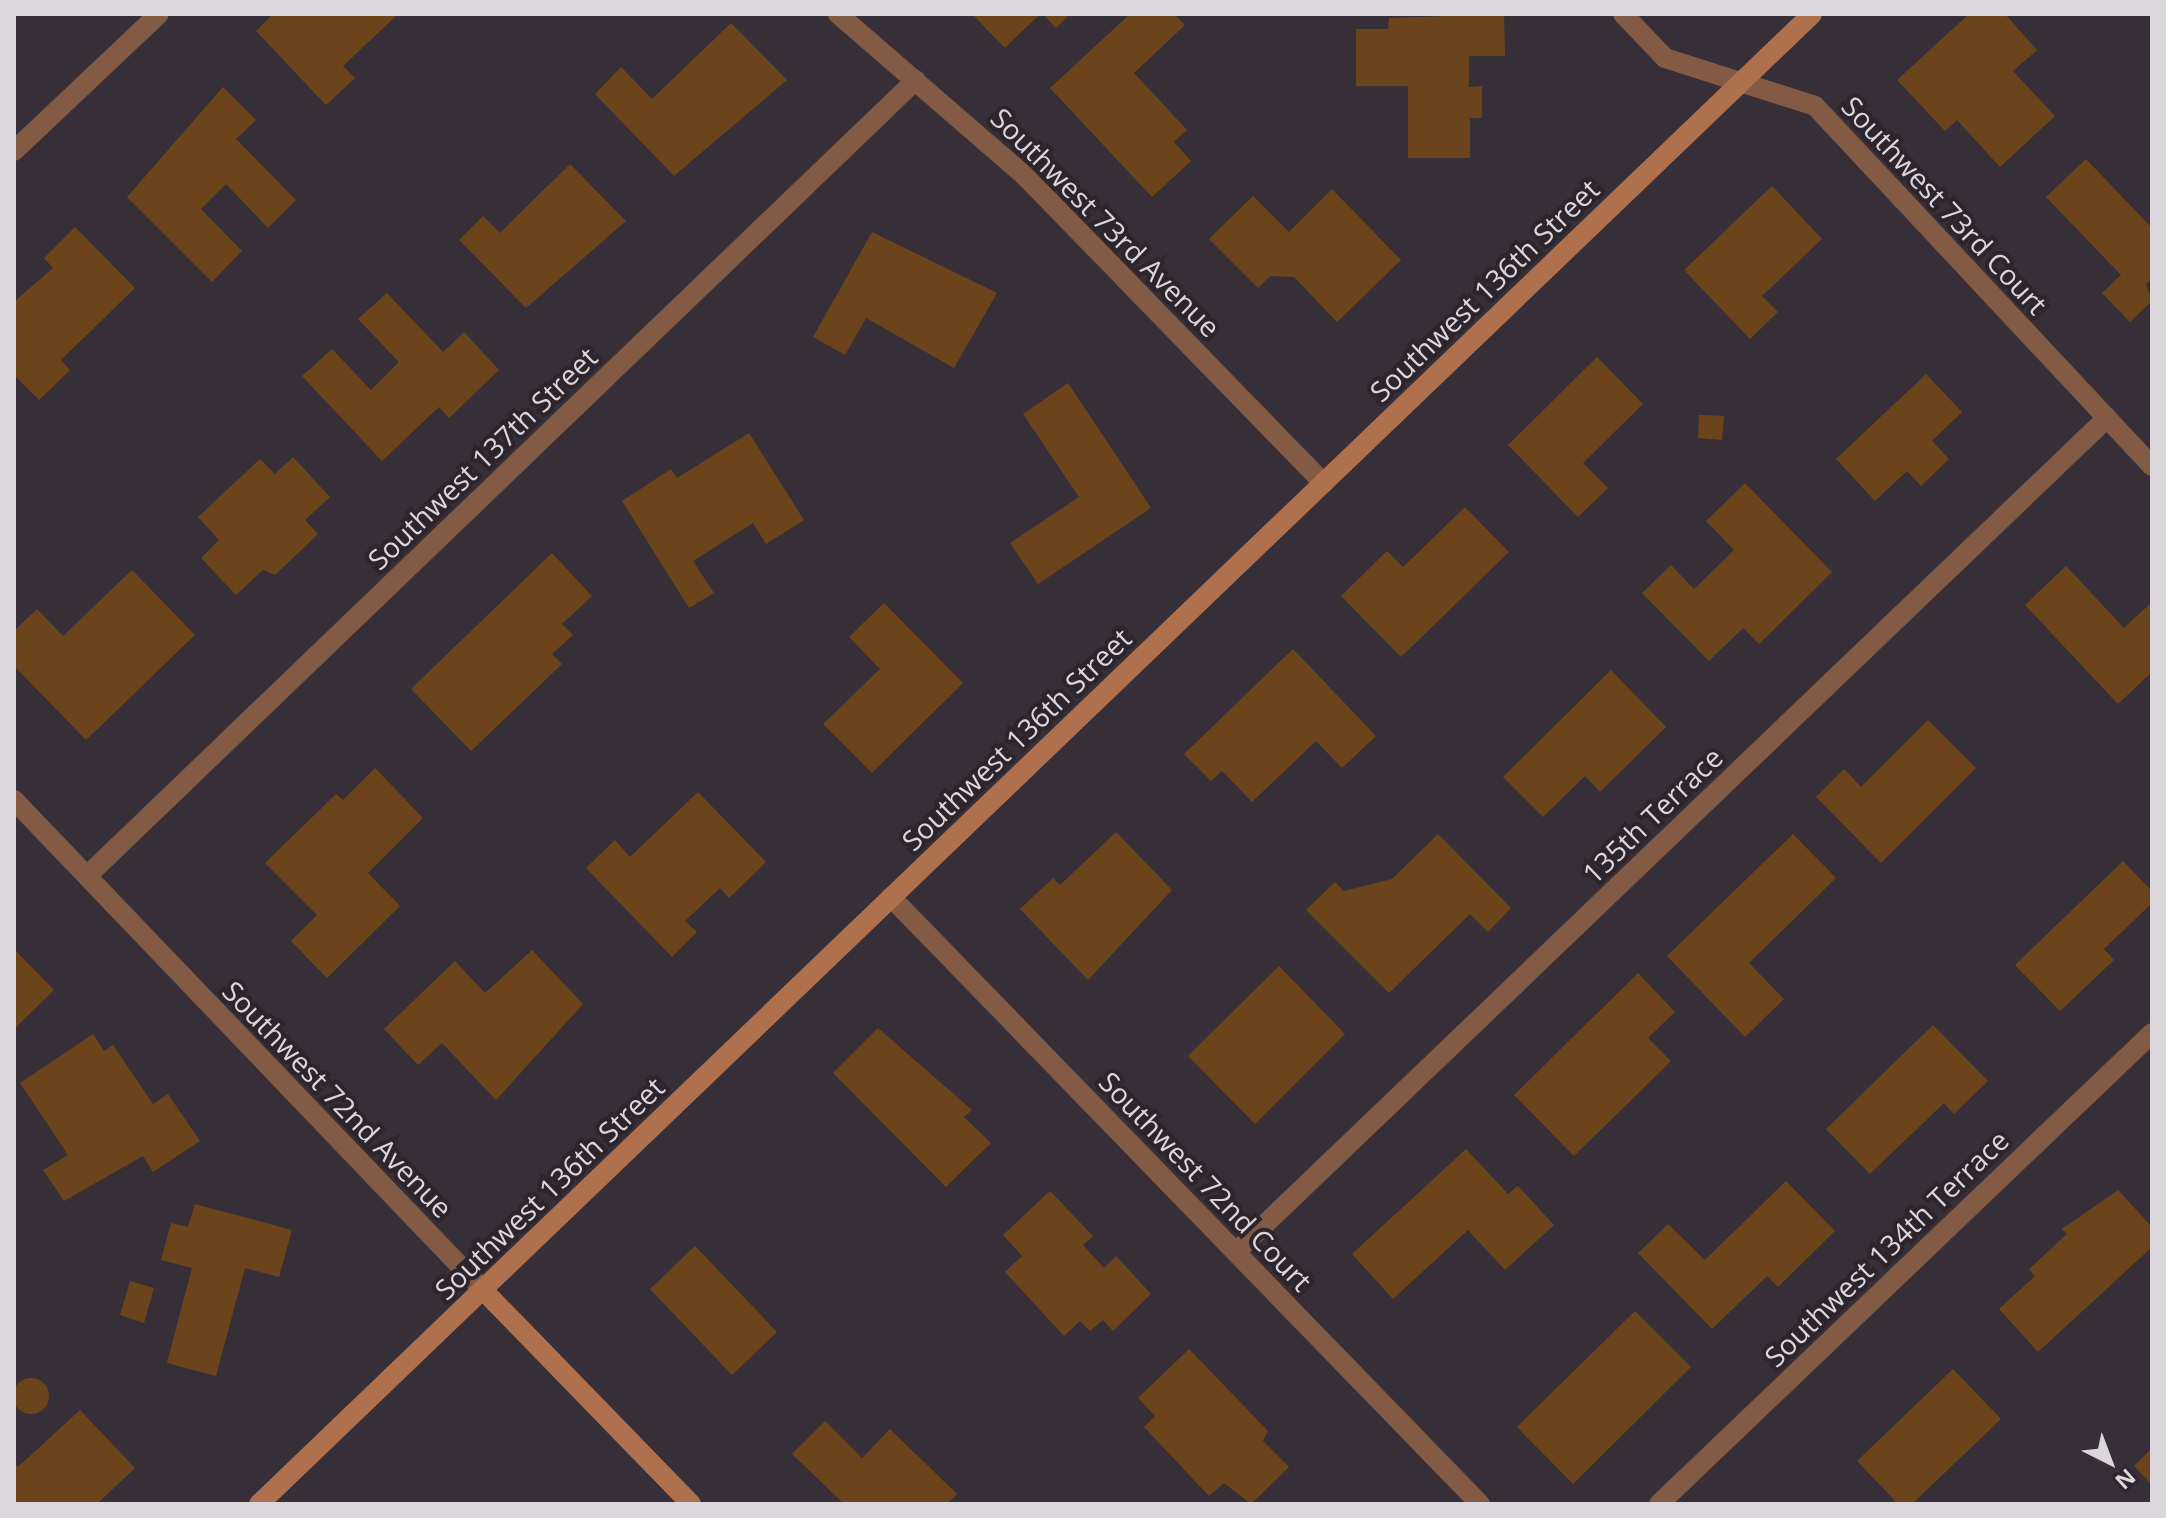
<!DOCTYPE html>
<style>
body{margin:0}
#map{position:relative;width:2166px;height:1518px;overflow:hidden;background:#372f37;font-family:"Open Sans",sans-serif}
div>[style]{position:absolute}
.building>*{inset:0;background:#6c441b}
.round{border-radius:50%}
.street>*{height:20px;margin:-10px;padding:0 10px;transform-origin:10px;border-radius:10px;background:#835b45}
.secondary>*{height:20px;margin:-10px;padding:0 10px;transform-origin:10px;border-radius:10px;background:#af704d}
span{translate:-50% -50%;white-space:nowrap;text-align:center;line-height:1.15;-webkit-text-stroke:8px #2d252c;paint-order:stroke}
.street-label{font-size:28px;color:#dcd7dc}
.frame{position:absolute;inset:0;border:16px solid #dcd7dc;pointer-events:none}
.north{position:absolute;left:2070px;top:1422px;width:80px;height:80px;-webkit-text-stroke:6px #2d252c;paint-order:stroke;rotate:138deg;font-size:22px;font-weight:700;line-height:32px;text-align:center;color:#dcd7dc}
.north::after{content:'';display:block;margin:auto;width:28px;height:36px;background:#dcd7dc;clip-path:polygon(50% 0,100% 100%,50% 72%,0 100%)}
</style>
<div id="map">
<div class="building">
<i style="clip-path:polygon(273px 14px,398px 14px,343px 66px,355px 78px,326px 105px,256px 31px)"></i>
<i style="clip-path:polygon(972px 14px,1040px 14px,1005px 48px)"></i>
<i style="clip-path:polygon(1043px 14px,1070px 14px,1056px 28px)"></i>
<i style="clip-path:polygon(1130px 14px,1174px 14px,1185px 25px,1134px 73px,1187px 130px,1174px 142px,1191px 161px,1152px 197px,1050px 88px)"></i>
<i style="clip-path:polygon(1504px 14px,1505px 56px,1469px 56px,1469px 87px,1482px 86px,1482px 118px,1470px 118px,1470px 158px,1408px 158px,1408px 86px,1356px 86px,1356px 29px,1388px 29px,1389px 18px)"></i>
<i style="clip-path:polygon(1969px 14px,2005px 14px,2037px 50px,2013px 71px,2055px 116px,2000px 167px,1957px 120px,1945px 131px,1897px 80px)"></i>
<i style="clip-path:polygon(731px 23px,787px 80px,674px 176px,595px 94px,621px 67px,652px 99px)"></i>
<i style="clip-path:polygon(223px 87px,256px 120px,236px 139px,296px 200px,268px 228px,226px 184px,201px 209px,242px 251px,212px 282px,127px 197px)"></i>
<i style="clip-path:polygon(2086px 159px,2152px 228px,2152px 278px,2146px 284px,2152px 301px,2130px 322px,2102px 293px,2121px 275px,2046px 197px)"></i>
<i style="clip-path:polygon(570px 164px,626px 221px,526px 308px,459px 240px,483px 216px,500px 233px)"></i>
<i style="clip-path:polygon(1772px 186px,1822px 239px,1762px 296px,1778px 312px,1750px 339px,1684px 270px)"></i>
<i style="clip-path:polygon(1332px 189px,1401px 260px,1337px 322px,1294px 277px,1270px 276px,1258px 288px,1209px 239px,1253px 196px,1289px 232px)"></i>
<i style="clip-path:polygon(75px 227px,135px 288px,61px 360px,70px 370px,39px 400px,14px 375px,14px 302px,53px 268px,44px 258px)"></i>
<i style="clip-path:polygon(872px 232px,997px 293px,954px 368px,866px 318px,845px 355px,813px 337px)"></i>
<i style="clip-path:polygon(387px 293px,443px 352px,464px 332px,499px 370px,449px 418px,439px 407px,382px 461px,302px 376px,332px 349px,371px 390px,399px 362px,358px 319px)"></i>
<i style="clip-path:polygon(1597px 357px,1643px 404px,1583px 463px,1608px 488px,1578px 517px,1508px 445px)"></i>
<i style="clip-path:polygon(1926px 374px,1962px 412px,1932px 441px,1949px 459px,1921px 486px,1907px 471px,1875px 501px,1836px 459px)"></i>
<i style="clip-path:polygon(1068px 383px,1151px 508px,1038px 584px,1010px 543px,1079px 497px,1023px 414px)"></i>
<i style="clip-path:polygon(1699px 415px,1724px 416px,1722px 440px,1698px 438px)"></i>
<i style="clip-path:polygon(749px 433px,804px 520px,766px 544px,753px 523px,693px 561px,714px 593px,689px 608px,622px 501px,671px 469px,677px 478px)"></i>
<i style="clip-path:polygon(293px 457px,330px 497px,305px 520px,318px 534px,275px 575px,263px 570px,236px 595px,201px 558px,219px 540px,198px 517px,260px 459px,275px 474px)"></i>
<i style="clip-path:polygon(1745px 483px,1832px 572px,1759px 644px,1743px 628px,1709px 661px,1642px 593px,1671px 565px,1694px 589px,1734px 550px,1706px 521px)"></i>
<i style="clip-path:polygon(1465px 507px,1509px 552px,1401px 657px,1341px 596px,1387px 551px,1403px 567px)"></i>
<i style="clip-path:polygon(552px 553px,592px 596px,562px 624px,573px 635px,552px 654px,562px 664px,471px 751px,411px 689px)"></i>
<i style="clip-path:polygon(2066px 566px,2124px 628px,2152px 602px,2152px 672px,2118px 704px,2025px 605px)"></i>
<i style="clip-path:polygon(132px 570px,195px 635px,86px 740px,14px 666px,14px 631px,37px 609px,63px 636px)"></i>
<i style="clip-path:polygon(884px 603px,963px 683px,872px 773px,823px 724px,880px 669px,849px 637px)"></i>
<i style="clip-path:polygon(1293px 649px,1376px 736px,1342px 768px,1316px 741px,1252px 802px,1222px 771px,1211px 781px,1184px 754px)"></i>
<i style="clip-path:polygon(1611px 670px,1666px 727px,1600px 792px,1585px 776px,1543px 817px,1503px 777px)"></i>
<i style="clip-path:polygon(1928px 720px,1976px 768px,1881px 863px,1816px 797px,1844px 769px,1861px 787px)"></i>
<i style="clip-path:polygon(375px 768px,423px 818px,368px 873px,400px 906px,327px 978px,291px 941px,317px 915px,265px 863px,336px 794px,343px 800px)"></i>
<i style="clip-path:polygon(698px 792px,766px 862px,729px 898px,720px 888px,685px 921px,697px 932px,672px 957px,586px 868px,615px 840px,630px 857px)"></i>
<i style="clip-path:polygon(1116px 832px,1172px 890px,1088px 980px,1020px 909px,1053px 878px,1060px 885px)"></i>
<i style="clip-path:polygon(1438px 834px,1511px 908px,1488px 932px,1470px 914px,1389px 993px,1306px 910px,1335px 882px,1344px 891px,1392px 879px)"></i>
<i style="clip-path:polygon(1793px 834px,1836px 878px,1749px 963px,1784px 999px,1745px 1037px,1667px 956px)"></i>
<i style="clip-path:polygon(2123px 861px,2152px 891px,2152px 903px,2104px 949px,2114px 960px,2060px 1011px,2015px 965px)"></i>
<i style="clip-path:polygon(14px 949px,54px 990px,14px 1029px)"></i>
<i style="clip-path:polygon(532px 950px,583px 1004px,496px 1100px,442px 1043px,418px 1065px,384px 1029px,455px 961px,485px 993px)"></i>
<i style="clip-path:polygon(1279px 966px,1345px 1034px,1255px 1124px,1188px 1056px)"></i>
<i style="clip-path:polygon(1638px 973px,1675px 1012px,1648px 1038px,1671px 1061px,1574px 1156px,1514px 1095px)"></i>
<i style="clip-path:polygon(1933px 1025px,1988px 1081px,1954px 1114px,1944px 1103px,1870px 1174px,1826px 1129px)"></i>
<i style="clip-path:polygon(878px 1028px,972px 1110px,964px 1117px,991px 1143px,946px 1187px,833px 1073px)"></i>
<i style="clip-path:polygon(93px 1034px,104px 1051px,113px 1045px,153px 1104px,168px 1094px,200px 1141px,153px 1172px,143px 1156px,64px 1201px,43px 1170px,68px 1155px,20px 1083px)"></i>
<i style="clip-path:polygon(1466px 1149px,1508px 1194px,1518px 1186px,1554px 1225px,1505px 1270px,1468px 1230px,1393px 1299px,1352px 1254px)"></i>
<i style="clip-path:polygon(1786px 1181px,1835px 1231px,1778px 1287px,1767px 1276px,1712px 1329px,1638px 1253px,1668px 1224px,1705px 1260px)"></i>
<i style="clip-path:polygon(2118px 1190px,2152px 1227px,2152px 1247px,2038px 1352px,1999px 1309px,2035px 1276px,2029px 1269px,2067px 1234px,2062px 1229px)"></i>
<i style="clip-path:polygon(1050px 1191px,1093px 1236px,1083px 1245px,1104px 1268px,1116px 1256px,1151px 1294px,1113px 1331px,1103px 1320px,1090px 1331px,1080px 1321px,1064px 1336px,1005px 1272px,1022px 1256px,1003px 1235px)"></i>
<i style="clip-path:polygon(195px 1204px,292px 1230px,279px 1277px,245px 1268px,216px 1376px,167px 1363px,192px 1268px,161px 1260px,171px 1223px,188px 1227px)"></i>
<i style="clip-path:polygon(695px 1246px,777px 1332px,732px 1375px,650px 1289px)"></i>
<i style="clip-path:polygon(130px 1281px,154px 1288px,144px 1323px,120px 1315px)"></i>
<i style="clip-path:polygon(1635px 1311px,1691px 1367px,1573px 1484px,1517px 1427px)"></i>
<i style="clip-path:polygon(1189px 1349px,1268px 1431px,1263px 1441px,1289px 1467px,1251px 1504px,1224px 1483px,1209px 1496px,1144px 1427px,1155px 1416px,1138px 1398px)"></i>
<i style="clip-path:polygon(1953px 1369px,2001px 1419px,1912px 1504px,1898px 1504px,1857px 1461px)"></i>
<i class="round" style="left:13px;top:1378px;width:36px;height:36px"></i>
<i style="clip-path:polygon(80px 1410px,135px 1468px,97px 1504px,14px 1504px,14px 1463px,18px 1467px)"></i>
<i style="clip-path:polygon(825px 1421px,862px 1458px,890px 1429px,957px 1494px,947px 1504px,844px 1504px,792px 1454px)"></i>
<i style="clip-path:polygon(2152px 1448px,2152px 1485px,2134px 1466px)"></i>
</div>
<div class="street">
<i style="left:838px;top:14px;width:245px;rotate:40.9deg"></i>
<i style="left:1023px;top:174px;width:431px;rotate:45.8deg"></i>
<i style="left:1623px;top:14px;width:61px;rotate:46.3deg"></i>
<i style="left:1665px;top:58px;width:157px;rotate:17.7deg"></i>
<i style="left:1815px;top:106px;width:493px;rotate:46.9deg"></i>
<i style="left:14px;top:151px;width:199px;rotate:-43.4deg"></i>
<i style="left:14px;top:800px;width:680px;rotate:46.25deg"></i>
<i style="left:87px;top:876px;width:1149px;rotate:-43.84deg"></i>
<i style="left:891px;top:897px;width:846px;rotate:45.86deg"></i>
<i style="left:1236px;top:1252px;width:1204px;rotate:-43.76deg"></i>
<i style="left:1659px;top:1504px;width:682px;rotate:-43.69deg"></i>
</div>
<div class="secondary">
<i style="left:484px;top:1291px;width:297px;rotate:45.8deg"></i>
<i style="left:259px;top:1504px;width:2152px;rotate:-43.81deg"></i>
</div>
<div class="street-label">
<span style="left:1945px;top:205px;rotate:47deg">Southwest 73rd Court</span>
<span style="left:1106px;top:222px;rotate:45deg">Southwest 73rd Avenue</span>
<span style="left:1484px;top:290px;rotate:-44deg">Southwest 136th Street</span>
<span style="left:482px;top:458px;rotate:-44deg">Southwest 137th Street</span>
<span style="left:1016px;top:739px;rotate:-44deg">Southwest 136th Street</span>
<span style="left:1652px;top:815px;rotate:-44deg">135th Terrace</span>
<span style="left:338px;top:1099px;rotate:46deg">Southwest 72nd Avenue</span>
<span style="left:1206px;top:1181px;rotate:46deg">Southwest 72nd Court</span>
<span style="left:549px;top:1188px;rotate:-44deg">Southwest 136th Street</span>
<span style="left:1886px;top:1248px;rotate:-44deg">Southwest 134th Terrace</span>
</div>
<div class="frame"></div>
<div class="north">N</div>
</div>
